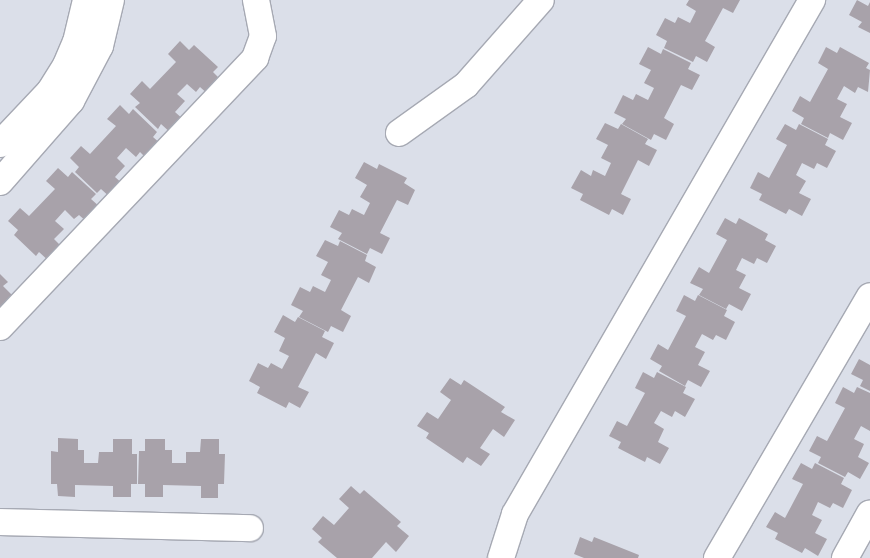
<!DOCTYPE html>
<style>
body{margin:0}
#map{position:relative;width:870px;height:558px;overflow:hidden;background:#dbdfe9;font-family:Bitter,serif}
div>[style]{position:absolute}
.building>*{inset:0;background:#a8a2aa}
.roads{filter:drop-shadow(1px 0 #a6a9b3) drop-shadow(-1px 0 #a6a9b3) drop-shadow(0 1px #a6a9b3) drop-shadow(0 -1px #a6a9b3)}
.minor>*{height:26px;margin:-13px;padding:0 13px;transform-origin:13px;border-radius:13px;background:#fff}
span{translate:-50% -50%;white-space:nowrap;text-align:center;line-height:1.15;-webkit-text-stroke:5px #fff;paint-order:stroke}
</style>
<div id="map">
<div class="building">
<i style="clip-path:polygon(689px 0,740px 0,733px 13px,723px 8px,705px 41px,715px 47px,707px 62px,696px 56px,693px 62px,664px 48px,667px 41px,656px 35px,665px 18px,675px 23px,678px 17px,690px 23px,696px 11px,686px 5px)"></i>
<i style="clip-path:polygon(857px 0,868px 6px,870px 2px,870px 33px,858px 27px,862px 22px,849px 15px)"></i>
<i style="clip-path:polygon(180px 41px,189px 50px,194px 45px,218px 67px,213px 72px,222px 81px,209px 95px,200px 87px,196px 92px,187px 84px,177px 94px,185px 101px,175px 112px,185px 121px,172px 134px,161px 124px,158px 129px,135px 107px,140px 103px,130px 94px,142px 81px,150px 89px,176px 62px,168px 54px)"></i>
<i style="clip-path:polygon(648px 47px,661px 54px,663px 49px,691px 63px,688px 69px,700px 75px,692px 90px,681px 85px,664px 118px,674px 124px,666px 140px,654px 134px,651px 140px,622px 124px,626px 119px,614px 113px,623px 95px,633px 100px,636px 94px,648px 100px,654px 88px,644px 83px,651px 70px,639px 64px)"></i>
<i style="clip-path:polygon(826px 47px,837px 53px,840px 47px,869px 63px,866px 68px,870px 70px,868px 92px,858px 87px,855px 93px,844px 86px,837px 99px,847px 104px,840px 117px,852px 123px,843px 140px,830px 133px,828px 138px,801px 124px,804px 118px,792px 111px,800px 96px,810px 102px,828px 69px,818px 63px)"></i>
<i style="clip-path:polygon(120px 105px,129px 114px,133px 109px,157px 132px,153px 137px,162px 145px,148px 160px,140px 152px,136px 157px,126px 148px,117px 158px,125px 166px,115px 177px,124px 185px,112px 199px,101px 189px,97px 193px,75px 172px,79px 167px,70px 158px,81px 146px,90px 154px,116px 126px,107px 119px)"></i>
<i style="clip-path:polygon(605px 123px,618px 129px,621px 124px,648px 139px,645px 144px,657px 150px,649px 166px,638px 160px,621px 194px,631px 199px,623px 215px,612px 209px,609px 215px,580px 200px,583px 194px,571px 188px,581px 170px,591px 176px,593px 170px,605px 176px,611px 163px,601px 158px,608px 145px,596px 139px)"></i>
<i style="clip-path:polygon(785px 124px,796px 130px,799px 124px,828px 139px,825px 145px,836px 151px,827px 168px,817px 163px,814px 169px,802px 163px,796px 175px,806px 181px,799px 193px,811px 199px,802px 216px,789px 209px,786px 214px,759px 200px,762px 194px,750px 188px,758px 172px,769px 178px,787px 145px,776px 139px)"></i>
<i style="clip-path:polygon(364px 162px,377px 169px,379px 164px,407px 178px,404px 183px,415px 190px,408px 205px,397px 200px,380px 233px,390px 238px,382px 254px,370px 248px,367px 254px,338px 239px,342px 233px,330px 227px,339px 210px,349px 215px,352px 209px,364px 215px,370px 203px,360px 197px,367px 185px,355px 178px)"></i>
<i style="clip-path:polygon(58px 168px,68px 177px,72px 172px,96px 194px,91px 199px,101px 208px,87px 222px,79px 215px,74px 219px,65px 210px,55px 221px,64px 229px,54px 239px,63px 248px,50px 262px,39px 252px,36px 256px,14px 235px,18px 230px,8px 221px,20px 208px,29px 216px,55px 189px,46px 181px)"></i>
<i style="clip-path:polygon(725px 218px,736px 224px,739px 218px,768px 234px,765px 240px,776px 246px,767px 263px,757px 258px,754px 264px,742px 258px,736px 270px,746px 275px,739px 288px,751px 294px,742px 311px,729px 304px,726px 309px,699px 295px,703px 289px,690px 283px,699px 267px,709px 273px,727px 240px,716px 234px)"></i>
<i style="clip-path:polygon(325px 240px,338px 246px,340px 241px,367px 255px,365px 261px,376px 267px,369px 283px,358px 277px,341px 310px,351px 316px,343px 332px,331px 326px,328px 332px,299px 317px,303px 311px,291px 305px,300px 287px,310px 292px,313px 286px,325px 292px,331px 280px,321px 275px,328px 262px,316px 256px)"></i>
<i style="clip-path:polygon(0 274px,8px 282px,3px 286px,12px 295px,0 308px)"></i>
<i style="clip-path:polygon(684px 295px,695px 301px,698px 295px,727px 310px,724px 316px,735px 322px,726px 340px,716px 335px,713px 340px,702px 334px,695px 347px,705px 352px,698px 365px,710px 371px,701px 387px,688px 380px,685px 386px,659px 371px,662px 366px,650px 359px,658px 344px,668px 350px,686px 316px,676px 311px)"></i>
<i style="clip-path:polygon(283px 315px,295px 322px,298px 317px,325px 331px,322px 337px,334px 343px,326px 359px,316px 353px,298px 387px,309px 392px,300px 408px,289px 402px,286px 408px,257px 393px,260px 387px,249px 381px,258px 363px,268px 368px,271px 363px,282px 369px,289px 356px,279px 351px,285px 338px,274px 332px)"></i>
<i style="clip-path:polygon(859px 359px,870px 365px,870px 391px,860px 386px,863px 380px,851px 374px)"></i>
<i style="clip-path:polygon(643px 372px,654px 378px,657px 372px,686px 387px,683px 393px,695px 399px,685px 417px,675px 411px,672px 417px,661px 411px,654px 423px,664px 429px,658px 442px,669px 448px,660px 464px,647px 457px,645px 462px,618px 448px,621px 442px,609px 436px,617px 421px,627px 426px,645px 393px,635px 388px)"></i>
<i style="clip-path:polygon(450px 378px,461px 385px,464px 380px,505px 407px,501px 412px,515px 420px,504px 437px,493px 429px,480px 448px,490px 454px,481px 466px,467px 457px,463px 463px,426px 438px,429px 433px,417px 426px,427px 412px,438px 419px,451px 400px,440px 392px)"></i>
<i style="clip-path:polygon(843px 387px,854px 393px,857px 387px,870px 393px,870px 431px,861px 426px,854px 439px,864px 444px,858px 457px,869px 463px,860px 479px,848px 472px,845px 477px,818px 463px,821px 457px,809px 451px,817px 436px,827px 441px,845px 408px,835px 403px)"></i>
<i style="clip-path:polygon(58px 438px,78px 439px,78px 450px,84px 450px,84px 463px,98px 463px,99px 452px,113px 452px,113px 439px,132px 439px,132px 454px,137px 454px,137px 484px,131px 484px,131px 497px,113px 497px,113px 486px,75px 485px,75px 497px,58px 496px,57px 484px,51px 484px,51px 451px,58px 452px)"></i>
<i style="clip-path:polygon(145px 439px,165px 439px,165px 450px,172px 450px,172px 463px,186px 463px,186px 452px,200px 452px,201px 439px,219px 439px,219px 454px,225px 454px,224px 484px,218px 484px,218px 498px,201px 498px,201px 486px,163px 485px,163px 497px,145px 497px,145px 484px,138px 484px,139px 451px,145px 451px)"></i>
<i style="clip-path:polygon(801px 463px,812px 469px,815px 463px,844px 478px,841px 484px,852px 490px,843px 508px,833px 503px,830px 508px,818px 502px,812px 515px,822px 520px,815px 533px,827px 539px,818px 556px,805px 548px,802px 553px,775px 539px,778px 533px,766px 527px,775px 512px,785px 518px,803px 484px,792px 479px)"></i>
<i style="clip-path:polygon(351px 486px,360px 494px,364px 490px,401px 522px,397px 526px,409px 536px,396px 552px,386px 542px,372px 558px,337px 558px,318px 542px,322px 538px,312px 529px,323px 516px,334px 525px,349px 508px,339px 499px)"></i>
<i style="clip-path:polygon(580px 537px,592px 542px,594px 537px,639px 555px,638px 558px,584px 558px,574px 554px)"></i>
</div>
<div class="roads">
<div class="minor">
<i style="left:399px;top:133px;width:82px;rotate:-35.6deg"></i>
<i style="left:466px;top:85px;width:113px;rotate:-48.6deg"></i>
<i style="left:0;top:144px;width:73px;rotate:-46.7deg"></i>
<i style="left:50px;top:91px;width:31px;rotate:-58deg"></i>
<i style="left:66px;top:65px;width:25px;rotate:-67deg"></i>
<i style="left:76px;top:42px;width:43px;rotate:-76.6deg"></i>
<i style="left:0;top:182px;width:108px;rotate:-48.8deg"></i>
<i style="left:71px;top:101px;width:62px;rotate:-62.2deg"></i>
<i style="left:100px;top:46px;width:47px;rotate:-76.6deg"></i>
<i style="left:0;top:327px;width:371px;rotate:-46.5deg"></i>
<i style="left:255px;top:58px;width:23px;rotate:-70deg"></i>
<i style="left:263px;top:36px;width:37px;rotate:-101deg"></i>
<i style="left:0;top:522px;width:250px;rotate:1.4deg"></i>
<i style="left:501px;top:558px;width:46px;rotate:-72.3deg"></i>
<i style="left:515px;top:514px;width:594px;rotate:-59.98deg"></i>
<i style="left:717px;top:558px;width:303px;rotate:-59.7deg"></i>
<i style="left:845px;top:558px;width:51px;rotate:-60.9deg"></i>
</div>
</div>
</div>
